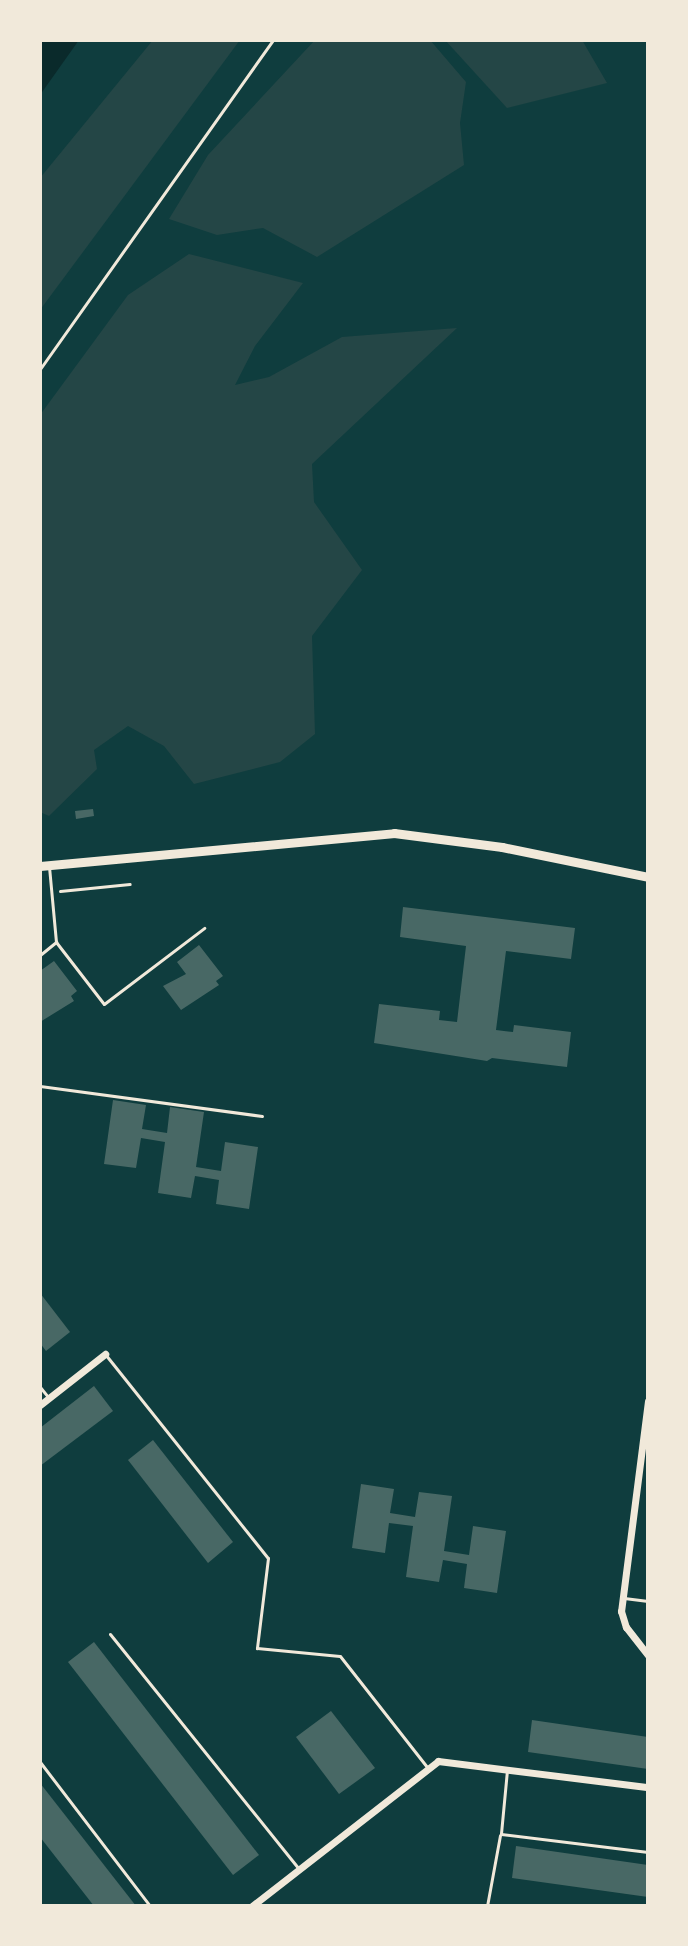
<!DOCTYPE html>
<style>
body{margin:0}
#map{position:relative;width:688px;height:1946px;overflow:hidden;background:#0f3d3e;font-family:"Sofia Sans Condensed",sans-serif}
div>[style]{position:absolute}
.green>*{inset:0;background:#244646}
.water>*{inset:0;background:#0a2a2b}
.building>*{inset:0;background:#486865}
.path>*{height:3px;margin:-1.5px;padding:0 1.5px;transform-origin:1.5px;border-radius:1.5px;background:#f1e9da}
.service>*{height:3px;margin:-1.5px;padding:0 1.5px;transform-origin:1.5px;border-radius:1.5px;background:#f1e9da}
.minor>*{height:7px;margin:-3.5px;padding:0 3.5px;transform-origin:3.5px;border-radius:3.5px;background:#f1e9da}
.tertiary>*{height:9px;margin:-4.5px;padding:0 4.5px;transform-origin:4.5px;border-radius:4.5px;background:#f1e9da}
span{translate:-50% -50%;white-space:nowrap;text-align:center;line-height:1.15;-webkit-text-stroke:7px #f1e9da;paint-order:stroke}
.frame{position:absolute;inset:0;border:42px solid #f1e9da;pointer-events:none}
</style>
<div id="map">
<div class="green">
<i style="clip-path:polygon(153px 40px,240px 40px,40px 310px,40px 178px)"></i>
<i style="clip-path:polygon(315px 40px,430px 40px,466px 82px,460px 123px,464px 165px,317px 257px,263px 228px,217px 235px,169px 219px,208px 155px)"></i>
<i style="clip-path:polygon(445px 40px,582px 40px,607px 83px,507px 108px)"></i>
<i style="clip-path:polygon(189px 254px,303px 283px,255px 346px,235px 385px,269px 377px,342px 337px,457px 328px,312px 464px,314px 502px,362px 570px,312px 636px,315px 734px,280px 762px,194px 784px,164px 746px,128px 726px,94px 750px,97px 769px,49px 816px,40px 812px,40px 415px,128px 295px)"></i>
</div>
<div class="water">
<i style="clip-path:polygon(40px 40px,79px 40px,40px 95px)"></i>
</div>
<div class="building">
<i style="clip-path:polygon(93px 809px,94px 816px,76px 819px,75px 811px)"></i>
<i style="clip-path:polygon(403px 907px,575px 928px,571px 959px,506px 951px,496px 1030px,513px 1032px,514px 1025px,571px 1032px,567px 1067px,492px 1058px,487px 1061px,374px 1043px,379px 1004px,440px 1011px,439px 1020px,457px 1022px,466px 946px,400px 937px)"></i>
<i style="clip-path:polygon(199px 945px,223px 976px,216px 981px,219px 985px,181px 1010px,163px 986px,186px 974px,177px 962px)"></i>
<i style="clip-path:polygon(54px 961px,77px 991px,71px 996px,74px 1001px,40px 1022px,40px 971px)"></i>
<i style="clip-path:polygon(113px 1100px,146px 1105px,142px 1129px,167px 1133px,170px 1107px,204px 1112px,196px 1167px,221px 1171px,225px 1142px,258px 1147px,249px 1209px,216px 1204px,219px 1180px,195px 1176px,191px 1198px,158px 1193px,165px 1142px,141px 1138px,136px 1168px,104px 1164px)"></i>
<i style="clip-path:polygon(40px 1293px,70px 1332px,46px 1351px,40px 1343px)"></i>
<i style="clip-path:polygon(94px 1386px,113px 1411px,40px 1466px,40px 1428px)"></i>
<i style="clip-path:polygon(153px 1440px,233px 1542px,208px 1563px,128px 1460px)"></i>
<i style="clip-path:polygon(361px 1484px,394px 1489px,390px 1513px,415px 1517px,419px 1492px,452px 1496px,444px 1551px,469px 1555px,473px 1526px,506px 1531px,497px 1593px,464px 1588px,467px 1564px,443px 1560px,439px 1582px,406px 1577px,413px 1526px,389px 1523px,385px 1553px,352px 1548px)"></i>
<i style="clip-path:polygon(94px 1642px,259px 1855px,233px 1875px,68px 1662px)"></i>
<i style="clip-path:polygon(331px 1711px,375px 1768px,339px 1794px,296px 1737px)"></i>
<i style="clip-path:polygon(532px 1720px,648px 1737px,648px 1769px,528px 1752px)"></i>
<i style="clip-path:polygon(40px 1783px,136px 1906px,94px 1906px,40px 1837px)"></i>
<i style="clip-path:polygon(516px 1846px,648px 1865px,648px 1897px,512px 1878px)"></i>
</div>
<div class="path">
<i style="left:40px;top:369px;width:403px;rotate:-54.7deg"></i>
<i style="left:60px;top:891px;width:70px;rotate:-5.7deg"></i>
</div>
<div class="service">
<i style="left:56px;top:942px;width:78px;rotate:52.3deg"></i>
<i style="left:104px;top:1004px;width:126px;rotate:-37.2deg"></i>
<i style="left:40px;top:955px;width:21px;rotate:-39deg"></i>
<i style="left:56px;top:942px;width:75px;rotate:-95.3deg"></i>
<i style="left:40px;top:1086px;width:224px;rotate:7.7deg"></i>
<i style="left:105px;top:1354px;width:261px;rotate:51.4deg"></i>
<i style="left:268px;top:1558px;width:91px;rotate:97deg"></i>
<i style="left:257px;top:1648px;width:83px;rotate:5.5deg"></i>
<i style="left:340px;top:1656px;width:141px;rotate:51.9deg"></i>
<i style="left:40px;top:1387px;width:13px;rotate:51deg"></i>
<i style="left:624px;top:1598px;width:24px;rotate:7deg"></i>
<i style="left:110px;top:1634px;width:300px;rotate:51.2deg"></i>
<i style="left:40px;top:1762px;width:181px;rotate:52.6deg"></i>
<i style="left:507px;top:1770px;width:64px;rotate:95.4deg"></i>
<i style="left:501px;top:1834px;width:148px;rotate:7deg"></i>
<i style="left:487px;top:1906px;width:72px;rotate:-79.6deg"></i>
</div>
<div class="minor">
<i style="left:648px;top:1401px;width:212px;rotate:97.3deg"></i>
<i style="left:621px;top:1611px;width:17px;rotate:73deg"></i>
<i style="left:626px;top:1627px;width:36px;rotate:52deg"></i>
<i style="left:40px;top:1405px;width:83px;rotate:-38.1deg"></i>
<i style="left:252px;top:1906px;width:236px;rotate:-37.9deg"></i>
<i style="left:438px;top:1761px;width:212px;rotate:7.1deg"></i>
</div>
<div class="tertiary">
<i style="left:40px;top:866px;width:356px;rotate:-5.3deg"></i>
<i style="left:394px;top:833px;width:109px;rotate:7.4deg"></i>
<i style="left:502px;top:847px;width:149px;rotate:11.6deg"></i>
</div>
<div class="frame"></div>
</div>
